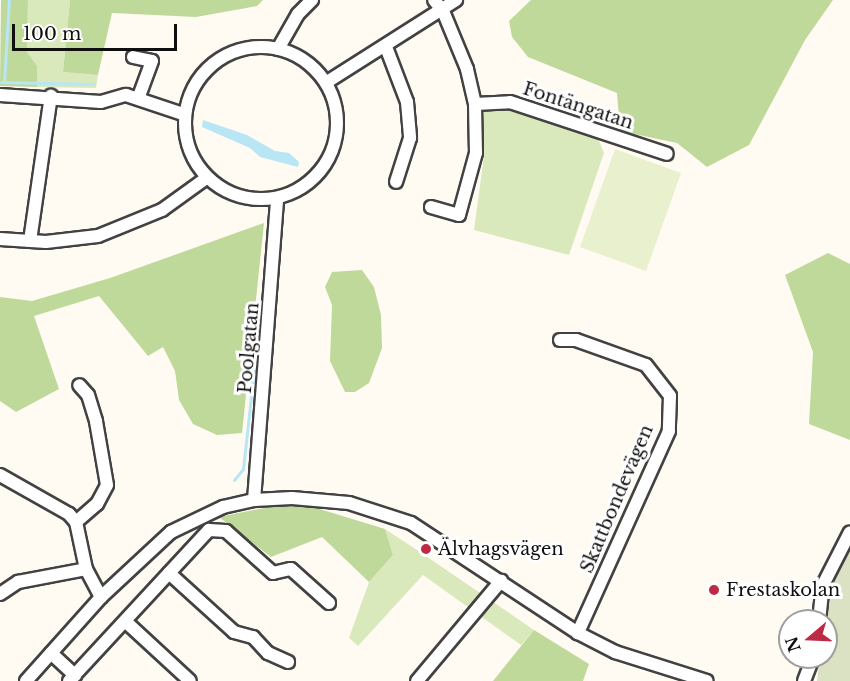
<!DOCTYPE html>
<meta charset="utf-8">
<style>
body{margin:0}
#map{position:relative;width:850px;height:681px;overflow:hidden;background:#fffbf2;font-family:"Libre Baskerville",serif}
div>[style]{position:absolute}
.green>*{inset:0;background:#d9e9bc}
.forest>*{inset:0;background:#bfd99b}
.cemetery>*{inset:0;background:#dbe1c3}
.pitch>*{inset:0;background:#e9f0cd}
.water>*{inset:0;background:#b8e6f5}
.stream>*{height:3px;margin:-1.5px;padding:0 1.5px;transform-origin:1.5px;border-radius:1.5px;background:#b8e6f5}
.roads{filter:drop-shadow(2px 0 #424242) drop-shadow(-2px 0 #424242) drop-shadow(0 2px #424242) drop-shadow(0 -2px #424242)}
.minor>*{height:12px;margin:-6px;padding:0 6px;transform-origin:6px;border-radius:6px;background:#fff}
.minor>.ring{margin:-6px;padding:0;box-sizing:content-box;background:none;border:12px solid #fff;border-radius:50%}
.dots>*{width:16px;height:16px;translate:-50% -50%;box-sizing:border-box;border:3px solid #fff;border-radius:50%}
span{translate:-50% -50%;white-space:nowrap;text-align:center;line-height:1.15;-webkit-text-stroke:6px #fff;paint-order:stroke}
.street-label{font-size:18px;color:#0f0f0f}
.poi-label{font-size:18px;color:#0f0f0f}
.left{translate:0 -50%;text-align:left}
.north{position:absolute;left:778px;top:609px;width:60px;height:60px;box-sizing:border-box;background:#fff;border:2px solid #9f9f9f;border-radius:50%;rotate:251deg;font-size:16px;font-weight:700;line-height:24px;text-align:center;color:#0f0f0f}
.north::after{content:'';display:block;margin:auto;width:21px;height:27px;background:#bd2a43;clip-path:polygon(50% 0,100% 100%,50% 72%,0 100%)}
.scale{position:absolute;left:12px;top:24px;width:165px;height:27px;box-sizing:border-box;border:3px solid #0f0f0f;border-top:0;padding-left:8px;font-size:18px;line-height:21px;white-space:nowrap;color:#0f0f0f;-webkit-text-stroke:4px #fff;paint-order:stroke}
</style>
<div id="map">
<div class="green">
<i style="clip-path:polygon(28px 0,70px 0,63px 72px,98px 75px,96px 88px,37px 87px,37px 66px,27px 53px)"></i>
<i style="clip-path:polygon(508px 108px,597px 136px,604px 153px,569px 255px,474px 230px,484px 156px,481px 110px)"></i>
<i style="clip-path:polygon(385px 529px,417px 550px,534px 630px,521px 645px,423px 575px,358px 646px,349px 638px,369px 582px,393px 555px)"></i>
</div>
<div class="forest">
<i style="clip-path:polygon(1px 0,28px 0,27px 52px,37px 66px,37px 87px,0 86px)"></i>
<i style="clip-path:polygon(70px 0,263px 0,257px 6px,196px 17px,112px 13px,98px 75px,63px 72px)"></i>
<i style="clip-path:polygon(531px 0,833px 0,805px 40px,749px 145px,707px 167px,677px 143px,620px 131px,617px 93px,528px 57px,512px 37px,509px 21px)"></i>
<i style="clip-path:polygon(264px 223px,242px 433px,217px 435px,193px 424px,179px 400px,175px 371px,163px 347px,148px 356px,99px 296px,34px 316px,59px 389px,16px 412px,0 401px,0 297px,32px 301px,110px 278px)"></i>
<i style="clip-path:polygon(828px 253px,850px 264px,850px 440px,809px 424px,813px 352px,785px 275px)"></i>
<i style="clip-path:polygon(362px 270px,374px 287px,381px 315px,382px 348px,369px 383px,355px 392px,345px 392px,330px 361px,332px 305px,325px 287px,332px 272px)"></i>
<i style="clip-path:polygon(279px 505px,313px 507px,385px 529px,393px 555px,369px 582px,322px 537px,271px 557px,219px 517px)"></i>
<i style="clip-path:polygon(534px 630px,589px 664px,583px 681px,493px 681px)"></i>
</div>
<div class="cemetery">
<i style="clip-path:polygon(850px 545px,850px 681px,817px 681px,820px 657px,826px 657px,825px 621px,829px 586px)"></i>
</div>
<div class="pitch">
<i style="clip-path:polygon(615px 149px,681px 173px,646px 271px,580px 247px)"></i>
</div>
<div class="water">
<i style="clip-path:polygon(203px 120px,247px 135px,275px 151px,289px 153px,299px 162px,298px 167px,260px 157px,250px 148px,202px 127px)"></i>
</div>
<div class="stream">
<i style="left:1px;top:82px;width:93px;rotate:1.2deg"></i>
<i style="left:4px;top:82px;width:82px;rotate:-86.5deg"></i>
<i style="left:234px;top:480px;width:14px;rotate:-51deg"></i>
<i style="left:243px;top:469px;width:238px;rotate:-83.7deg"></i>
</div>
<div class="roads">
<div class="minor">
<i style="left:386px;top:47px;width:59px;rotate:69.1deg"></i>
<i style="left:407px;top:102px;width:36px;rotate:85deg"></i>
<i style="left:410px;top:138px;width:46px;rotate:107.7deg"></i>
<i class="ring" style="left:185px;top:47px;width:140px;height:140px"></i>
<i style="left:278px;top:49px;width:40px;rotate:-60.3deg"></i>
<i style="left:298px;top:14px;width:20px;rotate:-45deg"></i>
<i style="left:133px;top:57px;width:19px;rotate:12deg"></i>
<i style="left:152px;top:61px;width:40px;rotate:110.2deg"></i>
<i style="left:327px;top:82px;width:153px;rotate:-32.4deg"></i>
<i style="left:0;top:95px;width:101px;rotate:4deg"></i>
<i style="left:101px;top:102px;width:26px;rotate:-16deg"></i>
<i style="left:126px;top:95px;width:60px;rotate:18.4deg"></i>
<i style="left:475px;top:104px;width:35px;rotate:-3deg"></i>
<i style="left:510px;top:102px;width:165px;rotate:18.3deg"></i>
<i style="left:431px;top:207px;width:29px;rotate:16deg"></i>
<i style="left:459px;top:215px;width:64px;rotate:-74.7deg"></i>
<i style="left:476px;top:153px;width:49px;rotate:-91.2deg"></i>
<i style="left:475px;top:104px;width:36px;rotate:-103deg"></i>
<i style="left:467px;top:69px;width:63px;rotate:-112.5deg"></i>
<i style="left:443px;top:11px;width:14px;rotate:-129deg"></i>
<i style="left:0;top:239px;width:46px;rotate:3.7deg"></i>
<i style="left:46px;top:242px;width:52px;rotate:-6.6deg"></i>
<i style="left:98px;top:236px;width:69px;rotate:-22.1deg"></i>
<i style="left:162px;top:210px;width:53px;rotate:-35.8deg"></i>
<i style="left:30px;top:241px;width:147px;rotate:-81.8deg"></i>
<i style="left:560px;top:340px;width:16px"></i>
<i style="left:576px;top:340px;width:74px;rotate:19.7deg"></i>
<i style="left:646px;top:365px;width:39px;rotate:52deg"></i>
<i style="left:670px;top:396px;width:35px;rotate:92deg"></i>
<i style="left:669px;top:431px;width:222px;rotate:114.3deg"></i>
<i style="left:0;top:475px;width:79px;rotate:29.5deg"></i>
<i style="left:69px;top:514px;width:11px;rotate:49deg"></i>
<i style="left:76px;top:522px;width:48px;rotate:78deg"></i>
<i style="left:254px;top:500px;width:302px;rotate:-85.6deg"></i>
<i style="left:76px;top:522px;width:28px;rotate:-41deg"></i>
<i style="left:97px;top:504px;width:21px;rotate:-62deg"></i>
<i style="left:107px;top:485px;width:65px;rotate:-99.8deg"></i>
<i style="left:96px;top:421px;width:27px;rotate:-107deg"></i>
<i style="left:88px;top:395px;width:13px;rotate:-132deg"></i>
<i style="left:169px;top:573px;width:88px;rotate:42.2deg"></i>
<i style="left:234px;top:632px;width:20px;rotate:15deg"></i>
<i style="left:253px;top:637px;width:22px;rotate:47deg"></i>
<i style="left:268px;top:653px;width:22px;rotate:24deg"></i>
<i style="left:0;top:594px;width:22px;rotate:-34deg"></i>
<i style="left:18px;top:582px;width:69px;rotate:-10.8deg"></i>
<i style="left:86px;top:569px;width:32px;rotate:62deg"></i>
<i style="left:125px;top:621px;width:88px;rotate:42.7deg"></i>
<i style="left:819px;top:621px;width:36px;rotate:-84deg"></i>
<i style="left:823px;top:585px;width:59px;rotate:-63deg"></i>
<i style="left:51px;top:653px;width:33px;rotate:43deg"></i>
<i style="left:26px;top:681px;width:113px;rotate:-48.2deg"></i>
<i style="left:101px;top:597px;width:96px;rotate:-42.9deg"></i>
<i style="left:171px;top:532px;width:58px;rotate:-25.7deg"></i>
<i style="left:223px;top:507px;width:32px;rotate:-13deg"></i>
<i style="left:254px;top:500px;width:38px;rotate:-3deg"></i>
<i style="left:292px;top:498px;width:57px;rotate:5deg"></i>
<i style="left:349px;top:503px;width:65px;rotate:17.9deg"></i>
<i style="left:411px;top:523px;width:200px;rotate:33.4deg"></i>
<i style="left:578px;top:633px;width:42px;rotate:27.2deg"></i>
<i style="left:615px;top:652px;width:96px;rotate:17.5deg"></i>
<i style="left:69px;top:681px;width:206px;rotate:-47.2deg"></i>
<i style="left:209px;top:530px;width:17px;rotate:3deg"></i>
<i style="left:226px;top:531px;width:63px;rotate:41.8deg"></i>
<i style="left:273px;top:573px;width:18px;rotate:-13deg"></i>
<i style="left:291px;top:569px;width:51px;rotate:41.8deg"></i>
<i style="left:417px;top:681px;width:131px;rotate:-50deg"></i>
<i style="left:804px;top:681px;width:26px;rotate:-69deg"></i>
</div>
</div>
<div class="dots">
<i style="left:426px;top:549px;background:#bd2a43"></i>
<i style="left:714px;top:590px;background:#bd2a43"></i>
</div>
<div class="street-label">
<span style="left:578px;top:106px;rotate:18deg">Fontängatan</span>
<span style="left:249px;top:348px;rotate:-85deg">Poolgatan</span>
<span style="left:617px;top:499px;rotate:-67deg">Skattbondevägen</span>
</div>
<div class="poi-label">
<span class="left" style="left:438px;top:549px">Älvhagsvägen</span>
<span class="left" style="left:726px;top:590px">Frestaskolan</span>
</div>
<div class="north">N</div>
<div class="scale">100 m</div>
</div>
